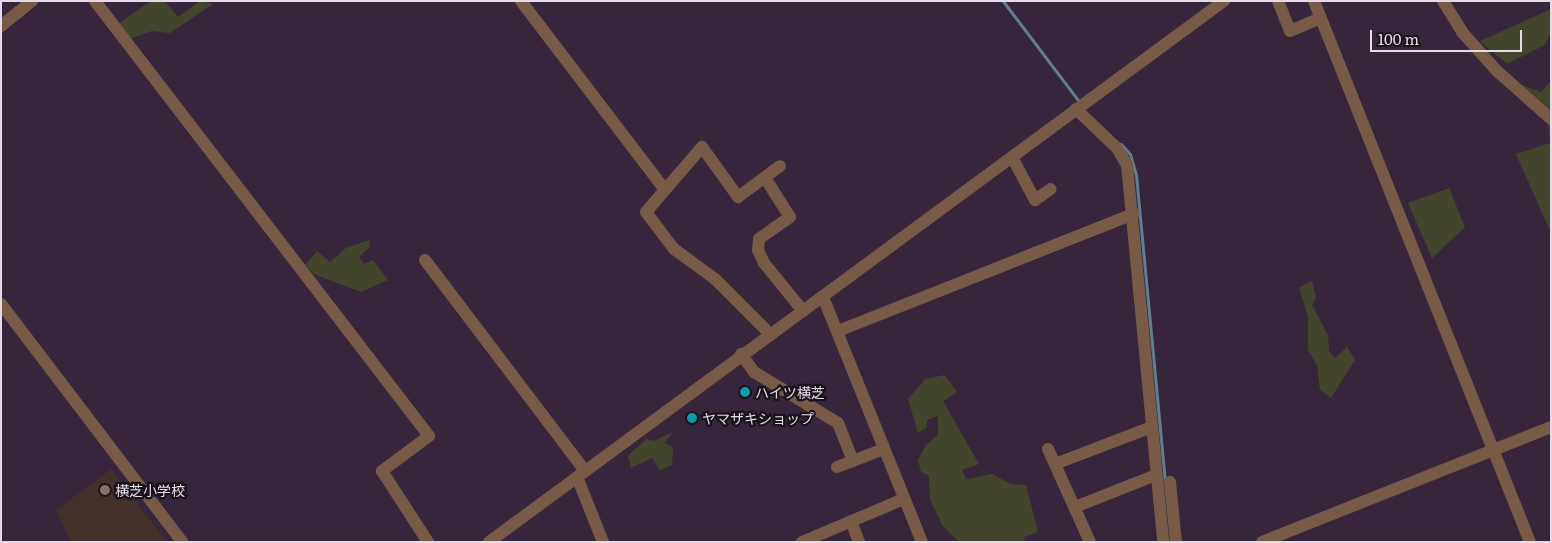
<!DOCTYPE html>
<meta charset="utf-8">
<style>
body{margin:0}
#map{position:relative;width:1552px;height:543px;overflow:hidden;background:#37263b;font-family:Literata,"Noto Sans JP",serif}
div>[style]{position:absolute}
.education>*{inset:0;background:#43302b}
.green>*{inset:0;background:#42452b}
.stream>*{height:3px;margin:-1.5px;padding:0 1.5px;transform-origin:1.5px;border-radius:1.5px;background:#5f7f91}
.minor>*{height:12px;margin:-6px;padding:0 6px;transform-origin:6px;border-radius:6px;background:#775b47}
.dots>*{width:14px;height:14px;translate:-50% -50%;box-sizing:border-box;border:2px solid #1a131c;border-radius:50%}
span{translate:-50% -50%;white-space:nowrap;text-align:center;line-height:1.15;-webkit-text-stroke:4.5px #1a131c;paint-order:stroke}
.poi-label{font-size:14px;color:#e5dae7}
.left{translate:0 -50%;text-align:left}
.frame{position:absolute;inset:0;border:2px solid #e5dae7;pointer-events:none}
.scale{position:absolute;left:1370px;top:30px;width:152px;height:22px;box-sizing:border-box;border:2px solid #e5dae7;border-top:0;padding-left:6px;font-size:15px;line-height:18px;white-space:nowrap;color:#e5dae7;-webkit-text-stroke:4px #1a131c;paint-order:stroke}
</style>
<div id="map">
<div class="education">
<i style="clip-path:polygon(111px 469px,167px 542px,71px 542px,56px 510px)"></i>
</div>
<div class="green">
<i style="clip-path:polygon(151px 1px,165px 1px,178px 17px,200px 1px,213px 4px,170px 33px,152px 31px,129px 39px,119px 23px)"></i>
<i style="clip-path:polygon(1551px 9px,1551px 31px,1545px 45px,1507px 64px,1480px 41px)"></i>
<i style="clip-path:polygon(1551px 81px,1551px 231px,1550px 231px,1516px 154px,1550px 143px,1548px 124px,1516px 83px,1541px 92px)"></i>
<i style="clip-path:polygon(1449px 188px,1465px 227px,1432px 258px,1408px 203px)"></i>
<i style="clip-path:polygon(369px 240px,370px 247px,359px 257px,364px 264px,373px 260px,388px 280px,361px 292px,314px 274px,305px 265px,317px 251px,330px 262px,346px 248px)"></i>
<i style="clip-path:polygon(1312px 281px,1316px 297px,1312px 305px,1328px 335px,1329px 352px,1335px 358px,1347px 347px,1355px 360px,1331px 398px,1320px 390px,1317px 365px,1308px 350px,1308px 316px,1299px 288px)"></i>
<i style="clip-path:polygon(945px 375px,957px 392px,943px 401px,979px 464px,962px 470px,966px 479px,992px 474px,1011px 484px,1026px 485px,1038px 532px,1024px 537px,1025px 542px,959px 542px,942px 525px,930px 499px,929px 476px,921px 472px,918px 460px,926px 445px,938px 435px,938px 416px,927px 420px,927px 427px,918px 433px,908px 399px,925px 379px)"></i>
<i style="clip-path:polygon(673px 432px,664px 443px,673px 447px,672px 465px,660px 470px,652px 458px,631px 468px,628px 456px,646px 439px,654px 441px)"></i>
</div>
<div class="stream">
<i style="left:1003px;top:1px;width:124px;rotate:52.9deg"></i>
<i style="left:1121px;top:144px;width:13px;rotate:48deg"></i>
<i style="left:1130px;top:154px;width:22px;rotate:74deg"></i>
<i style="left:1136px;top:175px;width:310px;rotate:84.6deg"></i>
</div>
<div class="minor">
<i style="left:95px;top:1px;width:548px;rotate:52.48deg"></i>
<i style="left:429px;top:436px;width:59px;rotate:143.3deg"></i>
<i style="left:382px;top:471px;width:85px;rotate:57.1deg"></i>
<i style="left:521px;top:1px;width:236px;rotate:52.7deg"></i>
<i style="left:1278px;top:1px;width:32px;rotate:68deg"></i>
<i style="left:1290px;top:31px;width:33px;rotate:-23deg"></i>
<i style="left:1314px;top:1px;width:583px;rotate:68.24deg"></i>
<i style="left:1443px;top:1px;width:36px;rotate:58deg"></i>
<i style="left:1462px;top:32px;width:52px;rotate:48.1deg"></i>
<i style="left:1497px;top:71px;width:72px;rotate:41.6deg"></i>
<i style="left:1px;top:26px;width:40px;rotate:-39deg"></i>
<i style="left:1076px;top:109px;width:57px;rotate:43.6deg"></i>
<i style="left:1117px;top:148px;width:20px;rotate:60deg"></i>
<i style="left:1127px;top:165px;width:379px;rotate:84.5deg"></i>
<i style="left:1012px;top:157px;width:49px;rotate:61.9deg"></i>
<i style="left:1035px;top:200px;width:19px;rotate:-35deg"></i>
<i style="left:765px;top:178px;width:46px;rotate:57.3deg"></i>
<i style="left:790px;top:217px;width:38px;rotate:145deg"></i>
<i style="left:759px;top:239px;width:11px;rotate:95deg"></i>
<i style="left:758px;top:250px;width:14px;rotate:65deg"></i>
<i style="left:764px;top:263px;width:62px;rotate:50.9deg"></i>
<i style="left:425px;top:260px;width:265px;rotate:52.8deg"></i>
<i style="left:823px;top:297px;width:264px;rotate:68deg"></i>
<i style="left:1px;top:304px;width:299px;rotate:52.7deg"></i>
<i style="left:838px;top:331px;width:318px;rotate:-21.6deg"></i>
<i style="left:770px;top:334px;width:78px;rotate:-135deg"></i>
<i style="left:715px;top:279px;width:51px;rotate:-143.8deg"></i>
<i style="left:674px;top:249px;width:46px;rotate:-127.1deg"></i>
<i style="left:646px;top:212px;width:86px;rotate:-49.3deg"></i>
<i style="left:702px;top:147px;width:62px;rotate:54.2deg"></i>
<i style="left:738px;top:197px;width:52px;rotate:-36.4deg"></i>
<i style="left:741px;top:354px;width:22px;rotate:54deg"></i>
<i style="left:754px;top:372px;width:98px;rotate:31.3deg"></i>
<i style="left:838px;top:423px;width:41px;rotate:68.5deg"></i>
<i style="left:1048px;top:449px;width:102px;rotate:65.7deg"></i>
<i style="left:1055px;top:464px;width:104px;rotate:-20.9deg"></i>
<i style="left:837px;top:467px;width:50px;rotate:-21deg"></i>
<i style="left:577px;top:477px;width:70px;rotate:68.2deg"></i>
<i style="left:1170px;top:482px;width:60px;rotate:84.3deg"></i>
<i style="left:1075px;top:507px;width:87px;rotate:-21.6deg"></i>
<i style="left:851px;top:521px;width:22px;rotate:69deg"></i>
<i style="left:489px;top:542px;width:913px;rotate:-36.36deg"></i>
<i style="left:802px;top:542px;width:111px;rotate:-22.9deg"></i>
<i style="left:1262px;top:542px;width:311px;rotate:-21.7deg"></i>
</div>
<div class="dots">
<i style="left:745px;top:392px;background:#0f9aa8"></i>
<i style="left:692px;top:418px;background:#0f9aa8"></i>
<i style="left:105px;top:490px;background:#8d6e63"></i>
</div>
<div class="poi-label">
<span class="left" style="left:755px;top:392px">ハイツ横芝</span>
<span class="left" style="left:702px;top:418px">ヤマザキショップ</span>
<span class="left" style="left:115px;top:490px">横芝小学校</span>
</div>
<div class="frame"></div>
<div class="scale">100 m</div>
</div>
